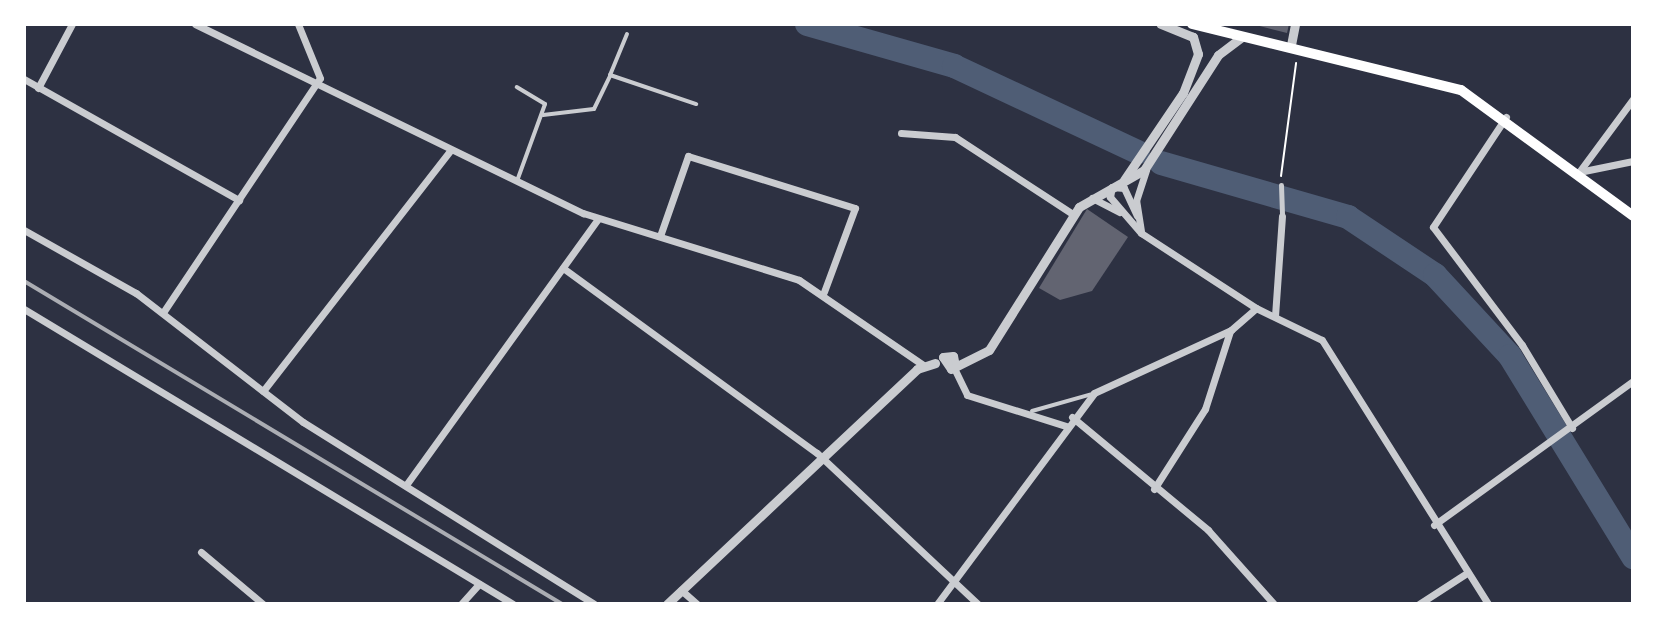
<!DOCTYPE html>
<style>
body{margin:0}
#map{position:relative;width:1657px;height:628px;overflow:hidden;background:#2d3142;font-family:"Exo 2",sans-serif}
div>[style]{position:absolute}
.river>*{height:24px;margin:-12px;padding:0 12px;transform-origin:12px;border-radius:12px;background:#4f5d75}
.building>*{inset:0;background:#626471}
.path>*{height:2px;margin:-1px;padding:0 1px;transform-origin:1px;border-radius:1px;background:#fff}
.service>*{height:4px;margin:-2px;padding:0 2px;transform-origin:2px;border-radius:2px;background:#caccd0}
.pedestrian>*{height:5px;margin:-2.5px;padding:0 2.5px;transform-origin:2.5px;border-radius:2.5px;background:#caccd0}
.minor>*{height:7px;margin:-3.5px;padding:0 3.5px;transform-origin:3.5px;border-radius:3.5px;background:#caccd0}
.tertiary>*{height:9px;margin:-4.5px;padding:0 4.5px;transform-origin:4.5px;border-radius:4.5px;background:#caccd0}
.secondary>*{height:10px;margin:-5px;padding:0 5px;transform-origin:5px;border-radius:5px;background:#fff}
.rail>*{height:4px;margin:-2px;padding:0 2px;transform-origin:2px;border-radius:2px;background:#abadb3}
span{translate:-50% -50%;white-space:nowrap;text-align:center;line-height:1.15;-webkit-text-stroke:6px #fff;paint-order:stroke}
.frame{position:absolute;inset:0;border:26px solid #fff;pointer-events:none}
</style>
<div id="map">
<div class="river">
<i style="left:807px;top:24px;width:153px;rotate:15.9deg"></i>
<i style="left:954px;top:66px;width:203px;rotate:25.1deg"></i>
<i style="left:1161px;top:163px;width:195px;rotate:16.1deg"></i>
<i style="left:1348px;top:217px;width:105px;rotate:33.7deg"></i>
<i style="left:1435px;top:275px;width:110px;rotate:47.2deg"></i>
<i style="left:1510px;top:356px;width:236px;rotate:58.5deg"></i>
</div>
<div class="building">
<i style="clip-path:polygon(1252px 24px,1289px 24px,1287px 33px)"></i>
<i style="clip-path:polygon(1087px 209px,1128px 237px,1092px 291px,1060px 300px,1039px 288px)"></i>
</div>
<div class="path">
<i style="left:1281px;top:176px;width:114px;rotate:-82.4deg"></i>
</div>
<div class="service">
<i style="left:627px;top:34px;width:44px;rotate:112.5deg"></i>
<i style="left:610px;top:75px;width:91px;rotate:18.6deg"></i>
<i style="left:543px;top:115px;width:51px;rotate:-6.7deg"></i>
<i style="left:594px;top:109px;width:37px;rotate:-64deg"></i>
<i style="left:517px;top:181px;width:82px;rotate:-70deg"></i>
<i style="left:545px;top:104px;width:33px;rotate:-149deg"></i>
<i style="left:1032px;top:411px;width:62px;rotate:-15.8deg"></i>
</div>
<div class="pedestrian">
<i style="left:1281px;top:185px;width:31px;rotate:88deg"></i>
</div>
<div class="minor">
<i style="left:195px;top:24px;width:432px;rotate:26deg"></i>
<i style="left:583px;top:213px;width:226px;rotate:17.2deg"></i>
<i style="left:799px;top:280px;width:150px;rotate:34.4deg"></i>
<i style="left:24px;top:79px;width:247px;rotate:29.4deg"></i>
<i style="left:38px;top:88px;width:72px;rotate:-62deg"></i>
<i style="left:1506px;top:117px;width:132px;rotate:123.6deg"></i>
<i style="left:1433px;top:227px;width:148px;rotate:53deg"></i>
<i style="left:1522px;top:345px;width:97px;rotate:58.9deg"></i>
<i style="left:901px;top:133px;width:54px;rotate:4.2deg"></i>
<i style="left:955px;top:137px;width:142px;rotate:33.2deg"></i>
<i style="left:1579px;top:172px;width:91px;rotate:-53.5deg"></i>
<i style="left:1579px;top:172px;width:55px;rotate:-11.5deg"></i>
<i style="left:1092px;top:198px;width:31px;rotate:27deg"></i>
<i style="left:24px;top:230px;width:129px;rotate:29.4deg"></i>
<i style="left:136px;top:293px;width:211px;rotate:37.7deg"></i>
<i style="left:303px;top:422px;width:343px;rotate:32deg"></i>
<i style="left:1141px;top:231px;width:30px;rotate:-99deg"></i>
<i style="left:1136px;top:201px;width:33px;rotate:-72deg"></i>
<i style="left:660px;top:236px;width:85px;rotate:-70.7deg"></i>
<i style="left:688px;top:156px;width:175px;rotate:17.3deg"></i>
<i style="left:855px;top:208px;width:90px;rotate:110.3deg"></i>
<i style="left:563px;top:268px;width:314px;rotate:36.1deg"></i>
<i style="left:817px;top:453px;width:221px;rotate:43.2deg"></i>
<i style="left:1256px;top:308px;width:73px;rotate:25.9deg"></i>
<i style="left:1322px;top:340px;width:312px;rotate:57.8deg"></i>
<i style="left:24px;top:309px;width:571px;rotate:31.1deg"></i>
<i style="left:164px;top:311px;width:280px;rotate:-56.2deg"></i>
<i style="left:320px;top:78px;width:58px;rotate:-112.2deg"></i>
<i style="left:1275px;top:316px;width:100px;rotate:-86deg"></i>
<i style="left:954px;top:368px;width:30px;rotate:64deg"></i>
<i style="left:967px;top:395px;width:104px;rotate:17.4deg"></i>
<i style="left:263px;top:391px;width:304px;rotate:-52.1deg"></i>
<i style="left:1072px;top:417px;width:177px;rotate:39.7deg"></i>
<i style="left:1208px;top:530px;width:99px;rotate:48.3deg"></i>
<i style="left:406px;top:485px;width:328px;rotate:-54.2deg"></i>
<i style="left:1154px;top:489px;width:95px;rotate:-57.5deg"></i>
<i style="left:1205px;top:409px;width:82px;rotate:-72.2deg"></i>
<i style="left:1434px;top:525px;width:246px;rotate:-35.9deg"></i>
<i style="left:201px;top:552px;width:81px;rotate:40deg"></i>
<i style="left:681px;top:590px;width:21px;rotate:41deg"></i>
<i style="left:461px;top:604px;width:27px;rotate:-48deg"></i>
<i style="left:937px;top:604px;width:263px;rotate:-53.3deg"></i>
<i style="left:1094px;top:393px;width:151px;rotate:-24.7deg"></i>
<i style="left:1231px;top:330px;width:33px;rotate:-41deg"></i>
<i style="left:1256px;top:308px;width:137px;rotate:-146.9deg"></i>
<i style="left:1141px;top:233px;width:48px;rotate:-130.7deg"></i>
<i style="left:1110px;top:197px;width:10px;rotate:-79deg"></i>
<i style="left:1112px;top:187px;width:12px;rotate:5deg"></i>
<i style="left:1124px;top:188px;width:31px;rotate:65deg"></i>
<i style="left:1419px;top:604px;width:57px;rotate:-32.9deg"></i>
</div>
<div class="tertiary">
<i style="left:1291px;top:45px;width:21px;rotate:-79deg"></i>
<i style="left:1124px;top:180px;width:105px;rotate:-55.9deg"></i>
<i style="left:1183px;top:93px;width:42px;rotate:-69deg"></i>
<i style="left:1198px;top:54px;width:18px;rotate:-106deg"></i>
<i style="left:1193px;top:37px;width:35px;rotate:-158deg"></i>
<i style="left:955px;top:366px;width:10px;rotate:-101deg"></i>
<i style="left:953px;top:356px;width:10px;rotate:174deg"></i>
<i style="left:943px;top:357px;width:14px;rotate:56deg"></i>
<i style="left:951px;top:369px;width:42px;rotate:-26.6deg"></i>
<i style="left:989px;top:350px;width:169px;rotate:-57.8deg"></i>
<i style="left:1079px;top:207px;width:75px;rotate:-29.6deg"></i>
<i style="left:1144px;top:170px;width:137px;rotate:-57.2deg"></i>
<i style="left:1218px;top:55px;width:30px;rotate:-37deg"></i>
<i style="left:667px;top:604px;width:343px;rotate:-43.2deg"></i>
<i style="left:917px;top:369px;width:19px;rotate:-18deg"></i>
</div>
<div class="secondary">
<i style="left:1192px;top:24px;width:277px;rotate:13.8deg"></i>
<i style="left:1461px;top:90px;width:213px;rotate:36.2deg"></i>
</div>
<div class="rail">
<i style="left:24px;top:281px;width:628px;rotate:30.98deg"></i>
</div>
<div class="frame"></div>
</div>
